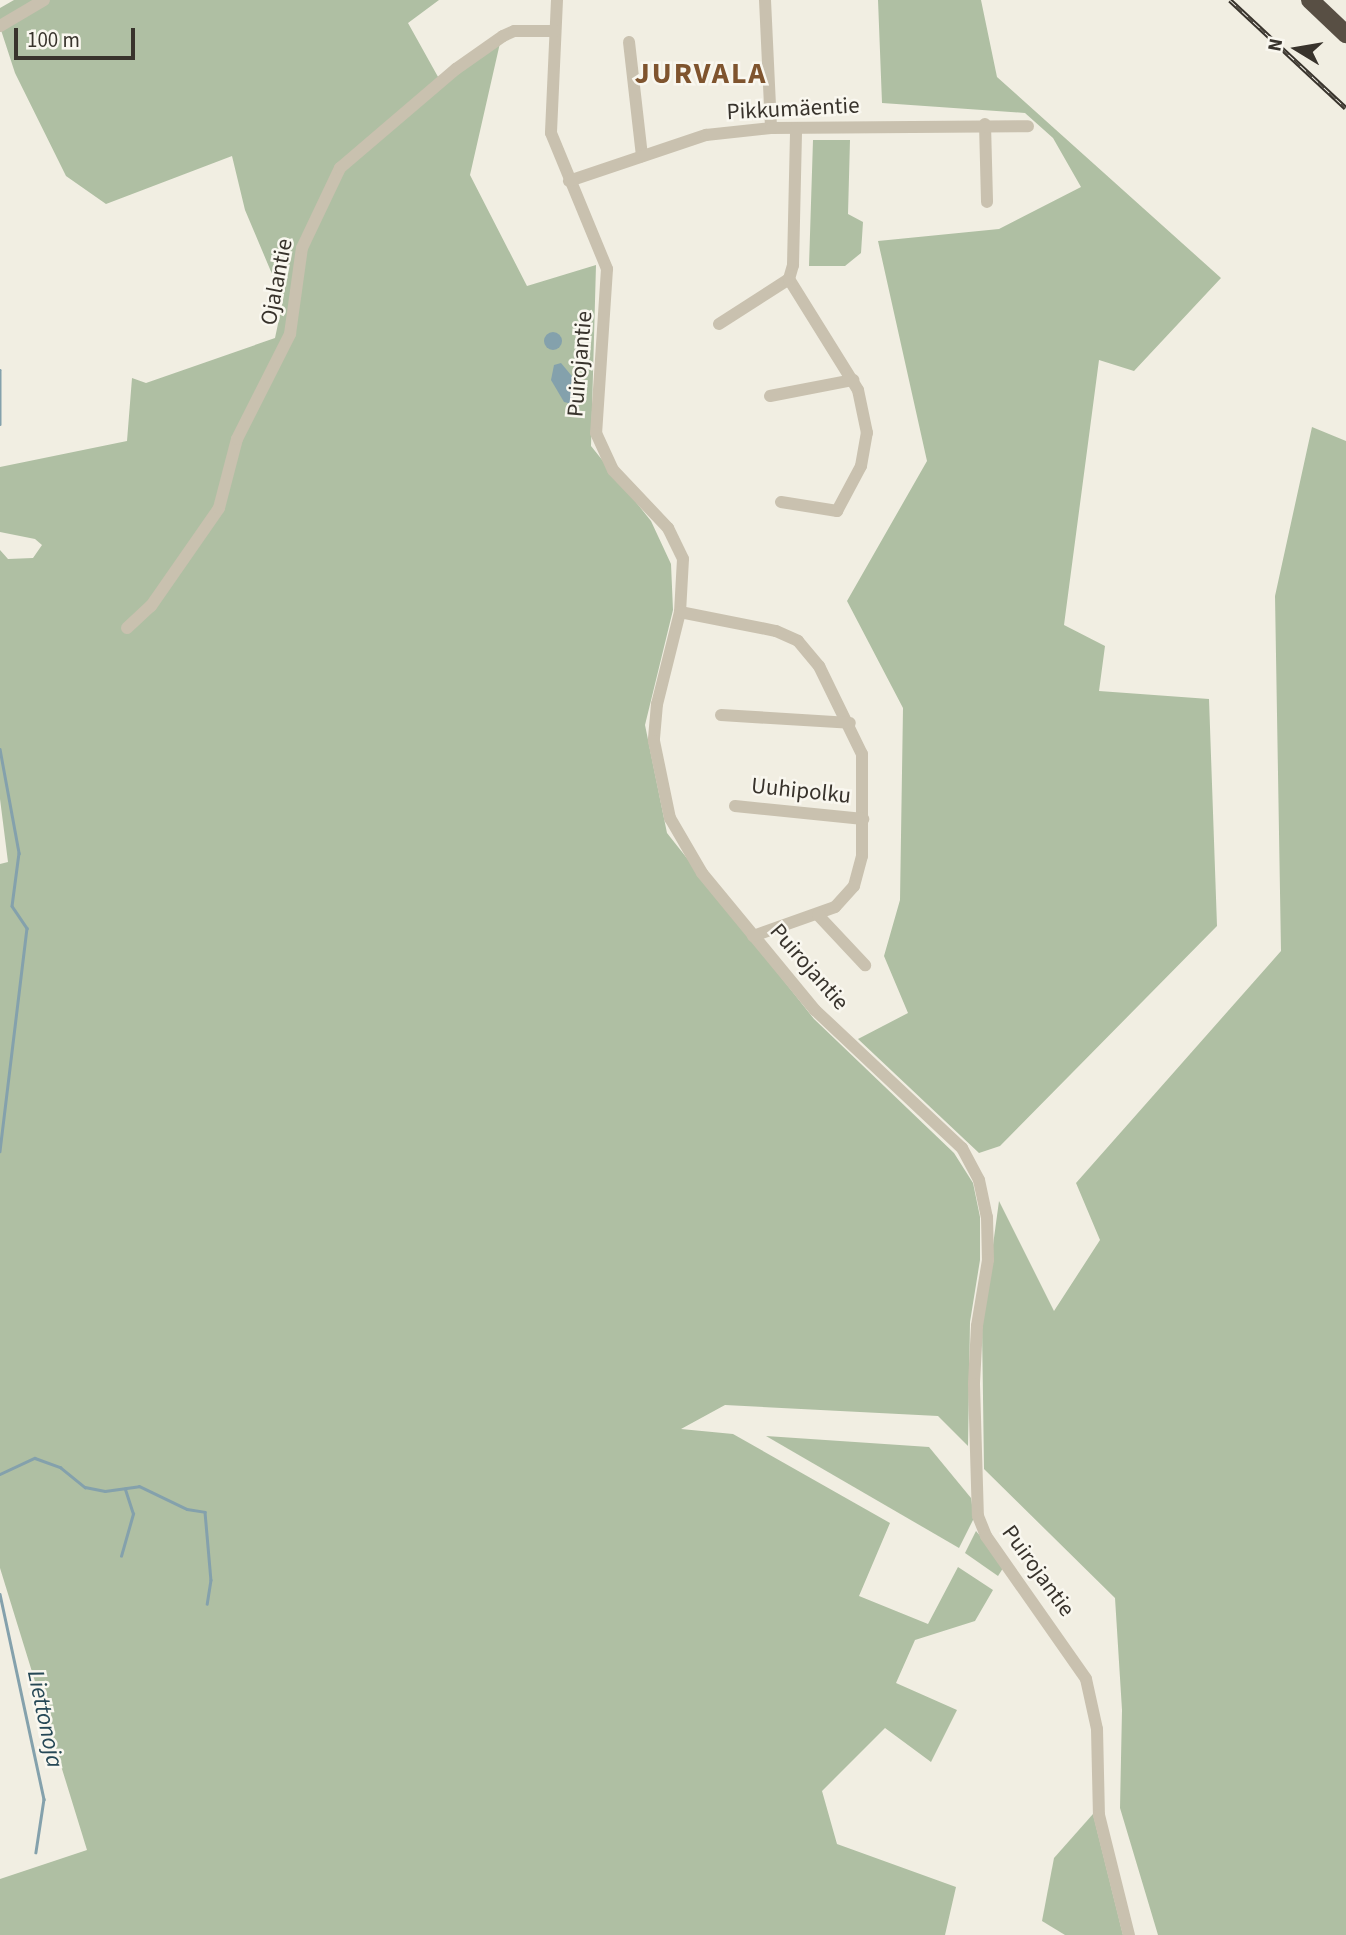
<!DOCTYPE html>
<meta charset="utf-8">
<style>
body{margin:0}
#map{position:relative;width:1346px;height:1935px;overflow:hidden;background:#f1eee2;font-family:"Source Sans 3",sans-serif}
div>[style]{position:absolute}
.green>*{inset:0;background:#afbfa3}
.water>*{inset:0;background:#84a1ac}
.round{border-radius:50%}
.stream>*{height:2.5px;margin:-1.25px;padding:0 1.25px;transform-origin:1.25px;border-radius:1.25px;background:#84a1ac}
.minor>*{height:12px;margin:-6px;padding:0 6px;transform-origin:6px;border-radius:6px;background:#c9c1af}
.highway>*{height:18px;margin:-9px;padding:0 9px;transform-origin:9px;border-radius:9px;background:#584f44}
.rail>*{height:5px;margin-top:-2.5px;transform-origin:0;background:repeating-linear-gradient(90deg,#f9f7ef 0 8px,#38332c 0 16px);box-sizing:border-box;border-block:2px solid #38332c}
span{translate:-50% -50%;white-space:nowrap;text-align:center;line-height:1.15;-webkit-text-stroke:5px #f9f7ef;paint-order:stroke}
.street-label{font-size:23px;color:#38332c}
.water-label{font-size:24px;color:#264856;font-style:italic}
.district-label{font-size:30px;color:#7f542e;font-weight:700;letter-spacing:2px}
.north{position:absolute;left:1262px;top:14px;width:70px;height:70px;-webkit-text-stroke:5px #f9f7ef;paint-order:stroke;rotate:281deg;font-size:19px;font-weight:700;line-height:28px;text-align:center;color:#38332c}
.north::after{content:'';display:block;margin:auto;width:24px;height:32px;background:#38332c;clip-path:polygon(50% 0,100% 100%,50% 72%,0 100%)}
.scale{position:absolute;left:14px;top:28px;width:121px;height:32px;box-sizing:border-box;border:4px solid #38332c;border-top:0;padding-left:9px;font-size:21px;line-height:24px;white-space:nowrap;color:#38332c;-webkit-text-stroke:5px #f9f7ef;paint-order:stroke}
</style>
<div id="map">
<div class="green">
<i style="clip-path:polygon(14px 0,439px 0,408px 23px,442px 84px,500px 43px,470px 175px,527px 286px,596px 265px,591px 446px,651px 521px,671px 564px,673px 610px,645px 725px,667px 833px,814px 1019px,954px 1153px,973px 1183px,980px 1217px,980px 1260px,970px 1322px,968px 1446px,938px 1416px,725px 1405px,681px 1429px,733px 1434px,890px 1523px,859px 1596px,928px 1624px,958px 1567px,993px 1590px,975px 1621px,915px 1640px,896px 1683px,957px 1710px,931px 1762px,885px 1728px,822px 1791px,837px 1844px,956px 1887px,945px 1935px,0 1935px,0 1879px,87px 1850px,0 1568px,0 864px,8px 862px,0 799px,0 550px,8px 559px,33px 558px,42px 545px,35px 539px,0 532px,0 467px,127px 441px,132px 378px,146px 383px,275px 338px,283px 300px,245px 210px,232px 156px,106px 204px,66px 176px,15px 73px,0 27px,0 8px)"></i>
<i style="clip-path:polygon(878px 0,981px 0,997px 77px,1221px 278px,1134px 371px,1099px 360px,1064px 625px,1105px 646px,1099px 691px,1209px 699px,1217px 926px,1000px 1146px,979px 1153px,858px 1039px,908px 1013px,884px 956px,900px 900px,903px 708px,847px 601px,927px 461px,878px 241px,999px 229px,1081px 187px,1053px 138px,1025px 113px,882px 103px)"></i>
<i style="clip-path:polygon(813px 140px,850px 140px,848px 214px,863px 222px,861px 253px,845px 266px,809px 266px)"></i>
<i style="clip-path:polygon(1312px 427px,1346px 441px,1346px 1935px,1158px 1935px,1120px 1808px,1122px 1710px,1115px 1598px,984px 1469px,982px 1326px,999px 1201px,1054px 1311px,1100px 1240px,1076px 1183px,1281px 951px,1275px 596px)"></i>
<i style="clip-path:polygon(766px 1436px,929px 1447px,971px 1498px,974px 1518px,959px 1548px)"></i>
<i style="clip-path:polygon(976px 1531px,1005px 1565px,998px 1576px,965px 1553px)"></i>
<i style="clip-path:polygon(1093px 1814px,1123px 1935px,1065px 1935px,1042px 1921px,1054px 1858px)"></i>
</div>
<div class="water">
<i class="round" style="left:544px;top:332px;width:18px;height:18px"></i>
<i style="clip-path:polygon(561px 363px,576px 381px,572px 404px,564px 402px,551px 380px,554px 365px)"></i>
</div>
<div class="stream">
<i style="left:0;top:370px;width:54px;rotate:90deg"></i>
<i style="left:0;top:749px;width:106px;rotate:79.6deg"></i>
<i style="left:19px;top:853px;width:53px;rotate:97.5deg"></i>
<i style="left:12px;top:906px;width:27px;rotate:56deg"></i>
<i style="left:27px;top:928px;width:225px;rotate:96.9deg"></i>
<i style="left:0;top:1474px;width:38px;rotate:-25deg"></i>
<i style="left:35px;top:1458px;width:27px;rotate:20deg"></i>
<i style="left:60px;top:1467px;width:32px;rotate:39deg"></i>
<i style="left:85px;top:1487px;width:20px;rotate:11deg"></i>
<i style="left:105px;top:1491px;width:34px;rotate:-8deg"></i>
<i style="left:139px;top:1486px;width:53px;rotate:25.6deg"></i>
<i style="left:187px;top:1509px;width:18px;rotate:9deg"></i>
<i style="left:205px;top:1512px;width:68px;rotate:85deg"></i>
<i style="left:211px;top:1580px;width:24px;rotate:99deg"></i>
<i style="left:121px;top:1556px;width:44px;rotate:-74.1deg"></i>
<i style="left:133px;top:1514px;width:26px;rotate:-108deg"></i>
<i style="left:0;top:1594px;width:210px;rotate:77.9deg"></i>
<i style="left:44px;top:1799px;width:54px;rotate:98.6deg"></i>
</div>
<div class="minor">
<i style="left:557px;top:0;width:133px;rotate:92.6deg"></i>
<i style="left:551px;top:133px;width:147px;rotate:67.6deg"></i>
<i style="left:607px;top:269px;width:164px;rotate:93.8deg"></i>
<i style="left:596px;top:433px;width:41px;rotate:65.3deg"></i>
<i style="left:613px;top:470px;width:80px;rotate:46.5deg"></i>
<i style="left:668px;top:528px;width:34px;rotate:64deg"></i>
<i style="left:683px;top:559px;width:53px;rotate:93.2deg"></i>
<i style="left:680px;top:612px;width:95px;rotate:104deg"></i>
<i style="left:657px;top:704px;width:37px;rotate:95deg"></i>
<i style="left:654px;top:741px;width:79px;rotate:78.3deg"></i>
<i style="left:670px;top:818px;width:64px;rotate:59.8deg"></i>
<i style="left:702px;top:873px;width:178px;rotate:50.5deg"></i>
<i style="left:815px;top:1010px;width:202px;rotate:43.2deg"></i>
<i style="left:962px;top:1148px;width:36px;rotate:62deg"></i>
<i style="left:979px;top:1180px;width:38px;rotate:78deg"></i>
<i style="left:987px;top:1217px;width:43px;rotate:88.7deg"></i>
<i style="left:988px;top:1260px;width:67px;rotate:99.5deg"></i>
<i style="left:977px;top:1326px;width:58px;rotate:93deg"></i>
<i style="left:974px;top:1384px;width:132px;rotate:88.3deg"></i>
<i style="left:978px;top:1516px;width:22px;rotate:68deg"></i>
<i style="left:986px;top:1536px;width:174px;rotate:55deg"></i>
<i style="left:1086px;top:1679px;width:51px;rotate:77.6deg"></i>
<i style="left:1097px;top:1729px;width:86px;rotate:88.7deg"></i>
<i style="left:1099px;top:1815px;width:124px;rotate:76deg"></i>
<i style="left:765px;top:0;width:128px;rotate:87.3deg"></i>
<i style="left:0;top:26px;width:51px;rotate:-30.6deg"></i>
<i style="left:629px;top:42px;width:115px;rotate:83.5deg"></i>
<i style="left:985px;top:124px;width:78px;rotate:88.5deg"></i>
<i style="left:569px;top:181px;width:145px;rotate:-18.6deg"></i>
<i style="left:706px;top:135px;width:65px;rotate:-6.1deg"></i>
<i style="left:771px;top:128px;width:257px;rotate:-0.4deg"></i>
<i style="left:719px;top:324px;width:83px;rotate:-32.7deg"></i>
<i style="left:770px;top:396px;width:85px;rotate:-10.9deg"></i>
<i style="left:781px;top:502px;width:57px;rotate:9.1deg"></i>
<i style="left:837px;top:511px;width:51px;rotate:-61.9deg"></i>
<i style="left:861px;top:466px;width:34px;rotate:-80deg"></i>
<i style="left:867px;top:433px;width:44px;rotate:-101.8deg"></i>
<i style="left:858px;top:390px;width:131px;rotate:-121.9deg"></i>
<i style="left:789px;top:279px;width:15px;rotate:-74deg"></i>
<i style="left:793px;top:265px;width:137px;rotate:-88.7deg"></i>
<i style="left:680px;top:612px;width:98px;rotate:11.2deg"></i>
<i style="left:776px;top:631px;width:24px;rotate:24deg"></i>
<i style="left:798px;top:641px;width:33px;rotate:50deg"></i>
<i style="left:819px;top:666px;width:98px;rotate:64deg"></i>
<i style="left:862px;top:754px;width:102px;rotate:90deg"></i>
<i style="left:862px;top:856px;width:31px;rotate:105deg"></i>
<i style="left:854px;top:886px;width:28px;rotate:132deg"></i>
<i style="left:835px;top:907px;width:87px;rotate:160.5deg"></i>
<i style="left:127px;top:628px;width:33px;rotate:-43deg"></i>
<i style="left:151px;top:606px;width:119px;rotate:-55.2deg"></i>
<i style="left:219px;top:508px;width:71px;rotate:-75.4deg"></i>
<i style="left:237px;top:439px;width:118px;rotate:-63.2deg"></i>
<i style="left:290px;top:334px;width:87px;rotate:-82.1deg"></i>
<i style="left:302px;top:248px;width:89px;rotate:-64.6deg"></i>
<i style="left:340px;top:168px;width:153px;rotate:-40.5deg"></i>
<i style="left:456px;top:69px;width:57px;rotate:-35.1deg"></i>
<i style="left:503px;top:36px;width:12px;rotate:-24deg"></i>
<i style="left:514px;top:31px;width:41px"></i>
<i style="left:721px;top:715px;width:129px;rotate:3.5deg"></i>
<i style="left:735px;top:806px;width:129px;rotate:5.8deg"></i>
<i style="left:818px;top:915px;width:69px;rotate:46.8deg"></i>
</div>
<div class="highway">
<i style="left:1310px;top:0;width:50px;rotate:43.4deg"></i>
</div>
<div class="rail">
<i style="left:1230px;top:0;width:158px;rotate:43deg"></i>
</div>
<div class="street-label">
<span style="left:793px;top:109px;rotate:-3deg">Pikkumäentie</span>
<span style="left:277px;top:282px;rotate:-79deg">Ojalantie</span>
<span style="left:580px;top:364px;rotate:-85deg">Puirojantie</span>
<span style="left:801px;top:791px;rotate:6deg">Uuhipolku</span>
<span style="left:809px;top:967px;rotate:49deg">Puirojantie</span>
<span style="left:1038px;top:1571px;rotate:54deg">Puirojantie</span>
</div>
<div class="water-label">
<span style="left:45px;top:1719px;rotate:78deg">Liettonoja</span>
</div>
<div class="district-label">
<span style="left:701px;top:74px">JURVALA</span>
</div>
<div class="north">N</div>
<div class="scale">100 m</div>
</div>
